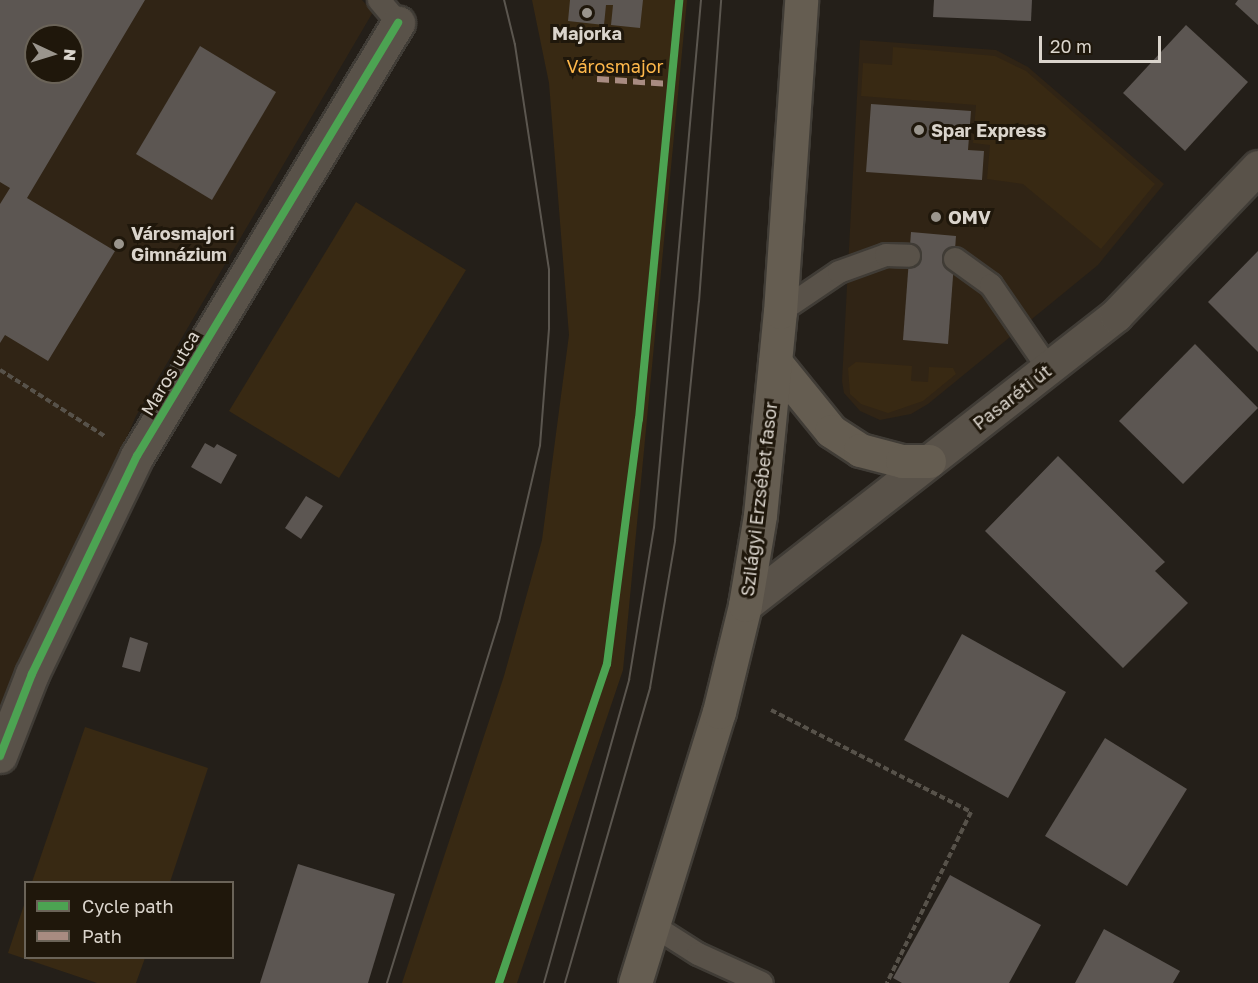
<!DOCTYPE html>
<meta charset="utf-8">
<style>
body{margin:0}
#map{position:relative;width:1258px;height:983px;overflow:hidden;background:#241f19;font-family:"Golos Text",sans-serif}
div>[style]{position:absolute}
.built>*{inset:0;background:#302415}
.green>*{inset:0;background:#382913}
.building>*{inset:0;background:#5c5652}
.path>*{height:4px;margin-top:-2px;transform-origin:0;background:repeating-linear-gradient(90deg,#57524a 0 6px,transparent 0 9px)}
.roads{filter:drop-shadow(2px 0 #403c36) drop-shadow(-2px 0 #403c36) drop-shadow(0 2px #403c36) drop-shadow(0 -2px #403c36)}
.service>*{height:22px;margin:-11px;padding:0 11px;transform-origin:11px;border-radius:11px;background:#595249}
.minor>*{height:33px;margin:-16.5px;padding:0 16.5px;transform-origin:16.5px;border-radius:16.5px;background:#595249}
.tertiary>*{height:33px;margin:-16.5px;padding:0 16.5px;transform-origin:16.5px;border-radius:16.5px;background:#595249}
.secondary>*{height:33px;margin:-16.5px;padding:0 16.5px;transform-origin:16.5px;border-radius:16.5px;background:#655d51}
.tram>*{height:1.5px;margin:-0.75px;padding:0 0.75px;transform-origin:0.75px;border-radius:0.75px;background:#5b564f}
.quiet>*{height:6px;margin-top:-3px;transform-origin:0;background:repeating-linear-gradient(90deg,#a88b81 0 12px,transparent 0 18px)}
.cycleway>*{height:8px;margin:-4px;padding:0 4px;transform-origin:4px;border-radius:4px;background:#4ca352}
.dots>*{width:16px;height:16px;translate:-50% -50%;box-sizing:border-box;border:3px solid #1f170b;border-radius:50%}
span{translate:-50% -50%;white-space:nowrap;text-align:center;line-height:1.15;-webkit-text-stroke:6px #1f170b;paint-order:stroke}
.poi-label{font-size:18px;color:#dad4cc;font-weight:700}
.left{translate:0 -50%;text-align:left}
.park-label{font-size:18px;color:#feb84b}
.street-label{font-size:18px;color:#dad4cc}
.legend{position:absolute;left:24px;top:881px;width:210px;height:78px;box-sizing:border-box;background:#1f170b;border:2px solid #6a6358;margin:0;padding:8px 10px;list-style:none;font-size:18px;color:#dad4cc}
.legend li{display:flex;align-items:center;gap:12px;height:30px}
.legend b{width:30px;border:2px solid #6a6358}
.north{position:absolute;left:24px;top:24px;width:60px;height:60px;box-sizing:border-box;background:#1f170b;border:2px solid #6a6358;border-radius:50%;rotate:94deg;font-size:16px;font-weight:700;line-height:24px;text-align:center;color:#dad4cc}
.north::after{content:'';display:block;margin:auto;width:21px;height:27px;background:#9a958d;clip-path:polygon(50% 0,100% 100%,50% 72%,0 100%)}
.scale{position:absolute;left:1039px;top:36px;width:122px;height:27px;box-sizing:border-box;border:3px solid #dad4cc;border-top:0;padding-left:8px;font-size:18px;line-height:21px;white-space:nowrap;color:#dad4cc;-webkit-text-stroke:4px #1f170b;paint-order:stroke}
</style>
<div id="map">
<div class="built">
<i style="clip-path:polygon(evenodd,0 0,362px 0,373px 12px,136px 416px,0 731px,0 0,36px 36px,72px 36px,72px 72px,36px 72px,36px 36px)"></i>
<i style="clip-path:polygon(860px 40px,996px 50px,1028px 67px,1164px 184px,1098px 265px,928px 404px,911px 414px,880px 420px,860px 411px,844px 393px,842px 381px)"></i>
</div>
<div class="green">
<i style="clip-path:polygon(532px 0,687px 0,623px 670px,517px 983px,402px 983px,504px 676px,542px 540px,569px 335px,549px 83px)"></i>
<i style="clip-path:polygon(893px 47px,995px 56px,1026px 71px,1155px 184px,1101px 249px,1023px 184px,987px 179px,990px 145px,973px 143px,976px 105px,861px 96px,863px 63px,892px 65px)"></i>
<i style="clip-path:polygon(356px 202px,466px 270px,339px 478px,229px 411px)"></i>
<i style="clip-path:polygon(856px 362px,912px 366px,911px 381px,928px 382px,929px 367px,953px 368px,956px 374px,923px 401px,888px 413px,861px 404px,850px 394px,848px 368px)"></i>
<i style="clip-path:polygon(85px 727px,208px 768px,170px 882px,32px 882px)"></i>
<i style="clip-path:polygon(25px 902px,26px 958px,145px 958px,136px 983px,97px 983px,8px 953px)"></i>
</div>
<div class="building">
<i style="clip-path:polygon(evenodd,0 0,145px 0,27px 198px,115px 251px,48px 361px,5px 335px,0 343px,0 204px,10px 188px,0 182px,0 0,36px 36px,72px 36px,72px 72px,36px 72px,36px 36px)"></i>
<i style="clip-path:polygon(570px 0,643px 0,640px 28px,611px 25px,613px 5px,606px 5px,604px 25px,568px 21px)"></i>
<i style="clip-path:polygon(934px 0,1032px 0,1031px 21px,933px 17px)"></i>
<i style="clip-path:polygon(1238px 0,1258px 0,1258px 25px,1235px 4px)"></i>
<i style="clip-path:polygon(1186px 25px,1248px 82px,1185px 151px,1123px 93px)"></i>
<i style="clip-path:polygon(200px 46px,276px 92px,212px 200px,136px 154px)"></i>
<i style="clip-path:polygon(871px 104px,971px 111px,968px 150px,984px 151px,982px 180px,866px 172px)"></i>
<i style="clip-path:polygon(911px 232px,956px 236px,948px 344px,903px 340px)"></i>
<i style="clip-path:polygon(1258px 251px,1258px 352px,1208px 302px)"></i>
<i style="clip-path:polygon(1195px 344px,1258px 408px,1183px 484px,1119px 421px)"></i>
<i style="clip-path:polygon(205px 443px,214px 448px,217px 444px,237px 455px,221px 484px,191px 467px)"></i>
<i style="clip-path:polygon(1058px 456px,1165px 562px,1155px 571px,1188px 603px,1123px 668px,985px 531px)"></i>
<i style="clip-path:polygon(306px 496px,323px 506px,301px 539px,285px 528px)"></i>
<i style="clip-path:polygon(962px 634px,1066px 692px,1008px 798px,904px 740px)"></i>
<i style="clip-path:polygon(130px 637px,148px 643px,140px 672px,122px 667px)"></i>
<i style="clip-path:polygon(1105px 738px,1187px 789px,1127px 886px,1045px 836px)"></i>
<i style="clip-path:polygon(298px 864px,395px 894px,368px 983px,260px 983px)"></i>
<i style="clip-path:polygon(950px 875px,1041px 925px,1009px 983px,902px 983px,893px 978px)"></i>
<i style="clip-path:polygon(1104px 929px,1180px 971px,1173px 983px,1075px 983px)"></i>
</div>
<div class="path">
<i style="left:0;top:370px;width:125px;rotate:32.3deg"></i>
<i style="left:771px;top:710px;width:225px;rotate:27deg"></i>
<i style="left:971px;top:812px;width:191px;rotate:116.2deg"></i>
</div>
<div class="roads">
<div class="service">
<i style="left:379px;top:0;width:30px;rotate:50deg"></i>
<i style="left:955px;top:259px;width:44px;rotate:35.8deg"></i>
<i style="left:991px;top:285px;width:101px;rotate:55.5deg"></i>
<i style="left:780px;top:312px;width:71px;rotate:-34.1deg"></i>
<i style="left:839px;top:272px;width:50px;rotate:-19.9deg"></i>
<i style="left:886px;top:255px;width:23px;rotate:2deg"></i>
<i style="left:654px;top:926px;width:52px;rotate:32.5deg"></i>
<i style="left:698px;top:954px;width:70px;rotate:24.4deg"></i>
</div>
<div class="minor">
<i style="left:0;top:756px;width:88px;rotate:-68.7deg"></i>
<i style="left:32px;top:674px;width:242px;rotate:-64.3deg"></i>
<i style="left:137px;top:456px;width:506px;rotate:-58.92deg"></i>
</div>
<div class="tertiary">
<i style="left:745px;top:605px;width:471px;rotate:-38deg"></i>
<i style="left:1116px;top:315px;width:205px;rotate:-46.2deg"></i>
</div>
<div class="secondary">
<i style="left:775px;top:362px;width:89px;rotate:50.9deg"></i>
<i style="left:831px;top:431px;width:35px;rotate:33deg"></i>
<i style="left:860px;top:450px;width:43px;rotate:14.7deg"></i>
<i style="left:902px;top:461px;width:27px"></i>
<i style="left:635px;top:983px;width:284px;rotate:-72.8deg"></i>
<i style="left:719px;top:712px;width:110px;rotate:-76.3deg"></i>
<i style="left:745px;top:605px;width:91px;rotate:-80.5deg"></i>
<i style="left:760px;top:515px;width:204px;rotate:-84.4deg"></i>
<i style="left:780px;top:312px;width:313px;rotate:-86.1deg"></i>
</div>
</div>
<div class="tram">
<i style="left:387px;top:983px;width:378px;rotate:-72.8deg"></i>
<i style="left:499px;top:622px;width:181px;rotate:-76.9deg"></i>
<i style="left:540px;top:446px;width:118px;rotate:-85.6deg"></i>
<i style="left:549px;top:328px;width:58px;rotate:-90deg"></i>
<i style="left:549px;top:270px;width:228px;rotate:-98.6deg"></i>
<i style="left:515px;top:45px;width:46px;rotate:-103.7deg"></i>
<i style="left:544px;top:983px;width:315px;rotate:-74.3deg"></i>
<i style="left:629px;top:680px;width:154px;rotate:-80.7deg"></i>
<i style="left:654px;top:528px;width:530px;rotate:-84.91deg"></i>
<i style="left:565px;top:983px;width:307px;rotate:-73.9deg"></i>
<i style="left:650px;top:688px;width:149px;rotate:-80.3deg"></i>
<i style="left:675px;top:541px;width:240px;rotate:-84.3deg"></i>
<i style="left:699px;top:302px;width:303px;rotate:-85.8deg"></i>
</div>
<div class="quiet">
<i style="left:597px;top:79px;width:73px;rotate:3.9deg"></i>
</div>
<div class="cycleway">
<i style="left:0;top:756px;width:88px;rotate:-68.7deg"></i>
<i style="left:32px;top:674px;width:242px;rotate:-64.3deg"></i>
<i style="left:137px;top:456px;width:506px;rotate:-58.92deg"></i>
<i style="left:499px;top:983px;width:337px;rotate:-71.3deg"></i>
<i style="left:607px;top:664px;width:247px;rotate:-82.6deg"></i>
<i style="left:639px;top:419px;width:421px;rotate:-84.5deg"></i>
</div>
<div class="dots">
<i style="left:587px;top:13px;background:#9a958d"></i>
<i style="left:919px;top:130px;background:#9a958d"></i>
<i style="left:936px;top:217px;background:#9a958d"></i>
<i style="left:119px;top:244px;background:#9a958d"></i>
</div>
<div class="poi-label">
<span style="left:587px;top:33px">Majorka</span>
<span class="left" style="left:931px;top:130px">Spar Express</span>
<span class="left" style="left:948px;top:217px">OMV</span>
<span class="left" style="left:131px;top:244px">Városmajori<br>Gimnázium</span>
</div>
<div class="park-label">
<span style="left:615px;top:66px">Városmajor</span>
</div>
<div class="street-label">
<span style="left:170px;top:373px;rotate:-59deg">Maros utca</span>
<span style="left:1012px;top:397px;rotate:-38deg">Pasaréti út</span>
<span style="left:759px;top:499px;rotate:-83deg">Szilágyi Erzsébet fasor</span>
</div>
<ul class="legend">
<li><b style="height:8px;background:#4ca352"></b>Cycle path</li>
<li><b style="height:8px;background:#a88b81"></b>Path</li>
</ul>
<div class="north">N</div>
<div class="scale">20 m</div>
</div>
